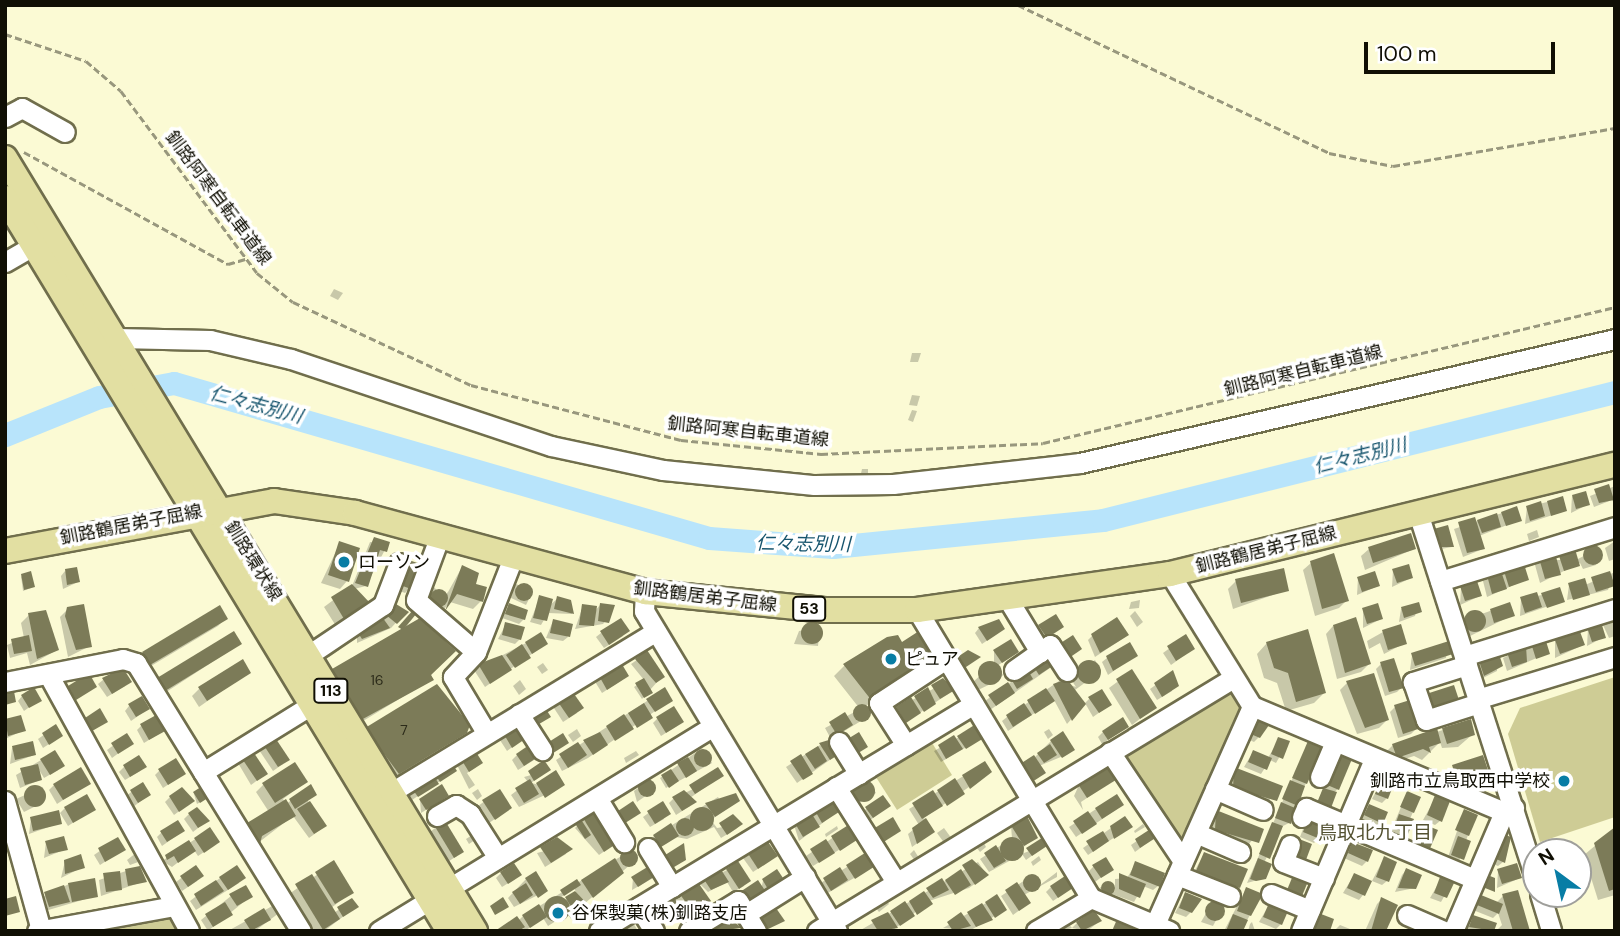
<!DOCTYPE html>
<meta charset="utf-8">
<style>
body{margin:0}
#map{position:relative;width:1620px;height:936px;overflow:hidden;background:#fbfad4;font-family:"DM Sans","Noto Sans JP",sans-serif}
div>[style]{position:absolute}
.green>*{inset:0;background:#cecc95}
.shadow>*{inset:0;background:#0003}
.river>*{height:23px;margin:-11.5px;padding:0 11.5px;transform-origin:11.5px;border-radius:11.5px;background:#b8e4fb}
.building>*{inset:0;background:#7c7b58}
.round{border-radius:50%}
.path>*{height:2.5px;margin-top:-1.25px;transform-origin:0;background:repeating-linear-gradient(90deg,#98977d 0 7px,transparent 0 10.5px)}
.roads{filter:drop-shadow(2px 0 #706e4c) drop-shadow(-2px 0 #706e4c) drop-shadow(0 2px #706e4c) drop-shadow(0 -2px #706e4c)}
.minor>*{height:19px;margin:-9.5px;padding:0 9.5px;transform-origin:9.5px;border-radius:9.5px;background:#fff}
.major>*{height:24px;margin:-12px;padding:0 12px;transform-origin:12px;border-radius:12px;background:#e2dfa2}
.dots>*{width:19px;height:19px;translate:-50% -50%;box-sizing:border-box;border:4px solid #fff;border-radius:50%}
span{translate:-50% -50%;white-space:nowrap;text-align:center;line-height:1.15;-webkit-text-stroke:7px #fff;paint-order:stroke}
.number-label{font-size:14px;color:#2b2a19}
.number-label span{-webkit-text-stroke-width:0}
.shield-label span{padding:2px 5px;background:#fff;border:2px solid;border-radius:5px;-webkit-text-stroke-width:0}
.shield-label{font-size:16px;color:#100f04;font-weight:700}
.street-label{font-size:18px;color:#100f04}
.poi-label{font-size:18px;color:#100f04}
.left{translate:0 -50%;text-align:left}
.right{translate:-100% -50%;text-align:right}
.water-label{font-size:19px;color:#17556e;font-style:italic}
.neighbourhood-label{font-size:19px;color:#535131}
.frame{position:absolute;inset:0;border:7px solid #100f04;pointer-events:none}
.north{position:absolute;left:1522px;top:838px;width:70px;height:70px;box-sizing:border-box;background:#fff;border:2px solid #9f9f9b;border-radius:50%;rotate:327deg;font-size:19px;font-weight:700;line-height:28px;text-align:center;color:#100f04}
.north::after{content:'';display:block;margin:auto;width:24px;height:32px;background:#087da5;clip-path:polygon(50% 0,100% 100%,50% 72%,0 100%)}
.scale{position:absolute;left:1364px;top:42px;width:191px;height:32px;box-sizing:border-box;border:4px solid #100f04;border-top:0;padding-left:9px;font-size:21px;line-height:24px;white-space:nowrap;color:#100f04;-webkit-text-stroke:5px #fff;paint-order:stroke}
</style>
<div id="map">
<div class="green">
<i style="clip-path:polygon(1615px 677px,1615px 817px,1540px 842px,1508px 734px,1520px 708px)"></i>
<i style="clip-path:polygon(1227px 688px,1242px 710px,1179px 849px,1117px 755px)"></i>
<i style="clip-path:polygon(929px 738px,952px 775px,897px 810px,874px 774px)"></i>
<i style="clip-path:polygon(172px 916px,180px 931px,76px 931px)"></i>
</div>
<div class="shadow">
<i style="clip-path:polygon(334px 289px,343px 293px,338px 300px,330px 296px)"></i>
<i style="clip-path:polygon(921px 353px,918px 362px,910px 362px,912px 353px)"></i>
<i style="clip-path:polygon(920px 396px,917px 406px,909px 405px,912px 395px)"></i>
<i style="clip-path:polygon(912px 410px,917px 411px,913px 422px,908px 420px)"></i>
<i style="clip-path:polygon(868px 469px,868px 476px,860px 478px,862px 469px)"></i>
<i style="clip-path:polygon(1615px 486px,1615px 505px,1612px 500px,1594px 507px,1590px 496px)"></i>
<i style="clip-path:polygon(1572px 496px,1589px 504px,1571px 513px)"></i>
<i style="clip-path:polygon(1547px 502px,1565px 511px,1525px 524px,1527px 507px)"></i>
<i style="clip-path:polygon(1502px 513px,1520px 520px,1479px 536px,1483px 549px,1463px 557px,1454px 529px)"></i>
<i style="clip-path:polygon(1537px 530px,1539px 537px,1529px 541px,1527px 534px)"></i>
<i style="clip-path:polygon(1431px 532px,1452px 547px,1430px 551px)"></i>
<i style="clip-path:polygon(1615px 541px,1615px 559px,1609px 561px,1605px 548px)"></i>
<i style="clip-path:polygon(370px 542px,388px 544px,366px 586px,354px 589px,368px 603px,336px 626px,324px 607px,352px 586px)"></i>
<i style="clip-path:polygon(340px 543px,347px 581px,340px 589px,321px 583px)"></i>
<i style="clip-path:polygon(1599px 548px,1596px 565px,1583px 569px,1580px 563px,1540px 583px,1535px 565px,1540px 560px,1576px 560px)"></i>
<i style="clip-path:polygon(1369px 549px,1414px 549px,1365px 570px,1361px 556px)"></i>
<i style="clip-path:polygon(1311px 563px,1347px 600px,1339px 608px,1315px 616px,1303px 570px)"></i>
<i style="clip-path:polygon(405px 567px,410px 588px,405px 593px,397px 590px)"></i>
<i style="clip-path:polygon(462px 567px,481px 601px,473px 609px,450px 602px,441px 613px,443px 607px,437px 613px,425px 606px,434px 587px,443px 597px,448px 592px)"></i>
<i style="clip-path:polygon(1393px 570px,1411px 578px,1392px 587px)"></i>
<i style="clip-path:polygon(65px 571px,78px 582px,63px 589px,61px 576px)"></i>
<i style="clip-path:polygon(1615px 572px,1608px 590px,1567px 600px,1569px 585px,1585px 585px)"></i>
<i style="clip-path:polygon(1505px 573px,1527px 579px,1487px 597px,1483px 581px)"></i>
<i style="clip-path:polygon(21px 576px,33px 587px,31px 588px,23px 591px)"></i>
<i style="clip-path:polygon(1358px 578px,1378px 586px,1357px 595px)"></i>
<i style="clip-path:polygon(1236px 581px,1287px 590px,1233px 609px,1228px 589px)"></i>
<i style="clip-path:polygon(516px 584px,533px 591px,526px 605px,509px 597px)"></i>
<i style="clip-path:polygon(1461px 588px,1480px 596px,1460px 605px)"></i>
<i style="clip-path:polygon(1542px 595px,1563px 601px,1520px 616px,1521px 599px)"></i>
<i style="clip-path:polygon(540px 597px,549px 606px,558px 598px,570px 601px,572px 614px,548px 613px,541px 625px,530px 622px)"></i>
<i style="clip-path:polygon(1140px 600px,1139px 608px,1129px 609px,1131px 602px)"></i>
<i style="clip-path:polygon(1418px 604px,1415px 616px,1399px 622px,1401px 609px)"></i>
<i style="clip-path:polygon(509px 605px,524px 619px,519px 624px,502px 618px)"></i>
<i style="clip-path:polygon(600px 605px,608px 618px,603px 624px,575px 629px,583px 606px,595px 611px)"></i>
<i style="clip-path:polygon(397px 606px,406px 612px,391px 628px,357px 643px,357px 632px)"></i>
<i style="clip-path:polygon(219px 608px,226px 618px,218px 626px,141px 672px,135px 661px,143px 654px)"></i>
<i style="clip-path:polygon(68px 609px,90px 646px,68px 657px,60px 617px)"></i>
<i style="clip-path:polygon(1363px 609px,1381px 619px,1363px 628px)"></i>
<i style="clip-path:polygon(1135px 611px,1143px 622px,1137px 627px,1130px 616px)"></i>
<i style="clip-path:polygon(1490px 611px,1513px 615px,1468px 637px,1459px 622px)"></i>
<i style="clip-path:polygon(29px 615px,57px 650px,30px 665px,27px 653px,10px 658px,7px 645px,24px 638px,21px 623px)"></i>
<i style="clip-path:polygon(1615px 618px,1615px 636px,1609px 638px,1603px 625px)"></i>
<i style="clip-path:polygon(420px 620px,432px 679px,350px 729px,322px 681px)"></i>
<i style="clip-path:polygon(553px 621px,568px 637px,563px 641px,546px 638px)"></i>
<i style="clip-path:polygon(506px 624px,520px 639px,515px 644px,498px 639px)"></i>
<i style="clip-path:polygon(1039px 626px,1062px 627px,1041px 642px,1035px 631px)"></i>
<i style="clip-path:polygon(1333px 626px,1369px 664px,1361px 672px,1337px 679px,1326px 634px)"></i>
<i style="clip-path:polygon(820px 627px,818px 646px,794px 644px,799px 631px)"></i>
<i style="clip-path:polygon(979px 628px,998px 633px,982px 644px,975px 633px)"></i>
<i style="clip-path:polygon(1588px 628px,1604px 637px,1587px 646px)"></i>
<i style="clip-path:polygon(1383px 632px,1405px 643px,1384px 654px,1380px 643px,1369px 649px,1367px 641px)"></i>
<i style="clip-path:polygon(601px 633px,623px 636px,604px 648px,596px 637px)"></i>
<i style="clip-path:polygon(1093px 635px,1122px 639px,1095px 657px,1088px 640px)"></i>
<i style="clip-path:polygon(1185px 637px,1193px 649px,1171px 665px,1163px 653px)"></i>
<i style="clip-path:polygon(1555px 639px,1583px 645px,1555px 658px)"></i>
<i style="clip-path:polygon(335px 643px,339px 650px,329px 657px,325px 650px)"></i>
<i style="clip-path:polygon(526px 643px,546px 644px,485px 687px,474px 670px)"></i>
<i style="clip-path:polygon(1267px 643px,1324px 693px,1314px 703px,1286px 711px,1277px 683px,1264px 678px,1257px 654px)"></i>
<i style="clip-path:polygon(1448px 643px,1446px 658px,1410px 670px,1412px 655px)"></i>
<i style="clip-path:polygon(240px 644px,157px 698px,151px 687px,158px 680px)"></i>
<i style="clip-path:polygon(902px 644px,931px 654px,866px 706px,866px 718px,831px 739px,825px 728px,860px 709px,834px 676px,845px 665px)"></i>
<i style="clip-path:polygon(1532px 644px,1548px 653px,1507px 671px,1503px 658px)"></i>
<i style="clip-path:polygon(994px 651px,1012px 656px,997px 666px,1003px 675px,999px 680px,978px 690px,973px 682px,994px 663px)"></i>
<i style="clip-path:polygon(647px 653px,658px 681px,642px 699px,634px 687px,644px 680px,631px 664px)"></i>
<i style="clip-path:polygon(1136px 655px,1108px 675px,1102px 662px,1107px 658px)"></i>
<i style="clip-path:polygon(1498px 656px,1497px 671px,1479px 680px,1475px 667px)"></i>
<i style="clip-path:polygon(1095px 660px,1101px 671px,1075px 690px,1085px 704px,1067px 724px,1054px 700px,1008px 731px,1002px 721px,1007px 717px,1059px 681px,1076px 687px,1070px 678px)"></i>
<i style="clip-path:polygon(543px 663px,548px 670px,542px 674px,537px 667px)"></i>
<i style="clip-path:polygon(1381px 664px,1402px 687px,1397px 692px,1385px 696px,1376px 669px)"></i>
<i style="clip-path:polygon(1033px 666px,1050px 668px,990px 710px,985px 701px)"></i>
<i style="clip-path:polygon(1132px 671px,1154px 708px,1132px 725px,1109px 688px)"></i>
<i style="clip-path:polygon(249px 672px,199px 707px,192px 696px,199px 689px)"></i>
<i style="clip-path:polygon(1172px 673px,1172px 691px,1157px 700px,1150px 689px)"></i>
<i style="clip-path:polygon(89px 676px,95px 686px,71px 703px,64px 693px)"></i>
<i style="clip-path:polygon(599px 676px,622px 680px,602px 693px,594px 680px)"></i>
<i style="clip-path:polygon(103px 680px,125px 686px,107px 697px,98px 684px)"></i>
<i style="clip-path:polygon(520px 680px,526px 689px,519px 695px,513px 686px)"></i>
<i style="clip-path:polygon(948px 681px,953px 690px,948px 694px,900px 726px,892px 713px,897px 708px)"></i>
<i style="clip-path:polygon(1347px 683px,1387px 720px,1379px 728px,1357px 734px,1340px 690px)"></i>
<i style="clip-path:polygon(22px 696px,39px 700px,24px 711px,18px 701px)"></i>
<i style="clip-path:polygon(1089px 699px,1110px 705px,1093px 717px,1085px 703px)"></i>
<i style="clip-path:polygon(671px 700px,588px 758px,562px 771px,556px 760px,647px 701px)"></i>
<i style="clip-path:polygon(557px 701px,577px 713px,563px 722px,552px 705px)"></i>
<i style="clip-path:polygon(129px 706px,148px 709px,131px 721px,125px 711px)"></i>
<i style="clip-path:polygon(1395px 707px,1416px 729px,1411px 734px,1398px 738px,1390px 712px)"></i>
<i style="clip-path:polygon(100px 711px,106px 721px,87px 735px,81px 724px)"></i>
<i style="clip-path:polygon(20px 717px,24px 730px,5px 739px,5px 721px)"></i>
<i style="clip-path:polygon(657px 719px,677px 726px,661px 736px,653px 723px)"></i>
<i style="clip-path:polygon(1248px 725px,1259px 737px,1254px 742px,1243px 737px)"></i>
<i style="clip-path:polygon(141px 726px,165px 730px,144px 743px,137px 730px)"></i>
<i style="clip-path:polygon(55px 727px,61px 736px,43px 748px,38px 739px)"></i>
<i style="clip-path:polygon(1127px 727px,1102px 744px,1098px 737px,1103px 732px)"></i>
<i style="clip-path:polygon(366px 729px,457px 736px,388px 783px)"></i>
<i style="clip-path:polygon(577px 729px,581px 736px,573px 742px,568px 735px)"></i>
<i style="clip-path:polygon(1049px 729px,1053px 735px,1048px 739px,1044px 732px)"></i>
<i style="clip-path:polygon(1443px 730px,1473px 734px,1458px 747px,1442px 748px,1440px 742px,1422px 760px,1414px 756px,1389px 764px,1385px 753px,1393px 745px)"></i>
<i style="clip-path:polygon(503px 733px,526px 737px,507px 751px,498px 737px)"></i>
<i style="clip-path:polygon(126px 736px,131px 744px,112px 758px,107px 750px)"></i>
<i style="clip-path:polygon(959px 737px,982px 738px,941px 762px,934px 751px)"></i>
<i style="clip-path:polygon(1279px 739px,1288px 742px,1276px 763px,1270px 760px,1261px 774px,1244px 767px,1253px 752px,1268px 758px)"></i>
<i style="clip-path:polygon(1051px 741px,1068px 754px,1039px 766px,1034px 758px)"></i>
<i style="clip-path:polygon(1308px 743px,1306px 783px,1289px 823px,1281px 827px,1264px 863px,1265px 878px,1247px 883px)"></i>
<i style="clip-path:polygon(264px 745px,283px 764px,273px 771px,259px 750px)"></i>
<i style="clip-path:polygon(820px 745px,834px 757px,797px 783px,786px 767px)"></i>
<i style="clip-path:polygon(12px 748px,34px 755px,10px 764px)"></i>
<i style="clip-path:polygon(702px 748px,712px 763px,666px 788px,660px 778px)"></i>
<i style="clip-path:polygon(636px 751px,639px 755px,626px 763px,624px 758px)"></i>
<i style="clip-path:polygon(517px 755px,534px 760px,518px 770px,512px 760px)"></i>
<i style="clip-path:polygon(242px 758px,266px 774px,251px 785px,238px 763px)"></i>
<i style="clip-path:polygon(41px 760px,58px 770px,44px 778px,38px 768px,40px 780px,20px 788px,16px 775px)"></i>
<i style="clip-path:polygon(462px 760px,476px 767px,467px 773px,475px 785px,469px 789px,457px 765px)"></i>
<i style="clip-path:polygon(1333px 760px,1338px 789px,1314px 808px,1323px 790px)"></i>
<i style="clip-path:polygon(985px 763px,985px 776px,924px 818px,933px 832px,912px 847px,908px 834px,919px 825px,909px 809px)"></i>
<i style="clip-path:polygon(1453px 766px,1474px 777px,1475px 780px,1453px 785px)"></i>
<i style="clip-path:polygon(124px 767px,140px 771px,125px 780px,119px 772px)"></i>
<i style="clip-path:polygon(1235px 769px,1280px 787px,1261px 810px,1226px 795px)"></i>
<i style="clip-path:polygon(160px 770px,184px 774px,163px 788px,155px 775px)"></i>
<i style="clip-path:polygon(549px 770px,531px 783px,558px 789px,519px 807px,511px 795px,528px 782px,524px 777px)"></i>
<i style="clip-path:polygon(455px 771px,412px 800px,408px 793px,436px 776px)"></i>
<i style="clip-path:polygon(721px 776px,690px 798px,690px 806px,676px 815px,669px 803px,674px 798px)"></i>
<i style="clip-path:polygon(1117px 778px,1081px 802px,1083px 810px,1074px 796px,1079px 785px)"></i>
<i style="clip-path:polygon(1383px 778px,1387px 798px,1382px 803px,1372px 799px)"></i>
<i style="clip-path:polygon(650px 779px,654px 790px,637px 802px,634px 791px)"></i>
<i style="clip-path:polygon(306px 782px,283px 799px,286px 804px,310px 787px,308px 801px,325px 826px,320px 830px,309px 838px,293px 816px,258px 843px,240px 832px,269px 812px,256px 792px,263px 785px)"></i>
<i style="clip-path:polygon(89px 783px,57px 804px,49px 790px,54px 785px)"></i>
<i style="clip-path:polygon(142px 784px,149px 795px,133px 807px,126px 796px)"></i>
<i style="clip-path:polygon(871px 784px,876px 793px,852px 807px,849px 792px)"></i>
<i style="clip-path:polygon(43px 787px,44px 802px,24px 812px,16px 799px)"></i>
<i style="clip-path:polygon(478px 789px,482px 796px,477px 800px,472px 793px)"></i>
<i style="clip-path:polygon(499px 791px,505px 812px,489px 823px,478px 806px)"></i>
<i style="clip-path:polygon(1407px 793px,1413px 812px,1402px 837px,1390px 833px)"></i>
<i style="clip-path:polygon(194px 794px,207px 798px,197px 804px)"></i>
<i style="clip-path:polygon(170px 797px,193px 801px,174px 815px,165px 802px)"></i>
<i style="clip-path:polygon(718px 797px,722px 804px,738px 801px,711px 820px,717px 828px,741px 824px,736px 829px,721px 838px,714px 827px,687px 839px,676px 837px,656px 850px,649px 841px,654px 836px)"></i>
<i style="clip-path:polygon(1436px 797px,1440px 821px,1435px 825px,1423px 820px)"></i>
<i style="clip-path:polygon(420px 800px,442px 800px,421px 813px)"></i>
<i style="clip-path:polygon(662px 803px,664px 819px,650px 827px,643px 817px)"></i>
<i style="clip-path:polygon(888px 806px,868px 822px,862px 813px,867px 808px)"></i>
<i style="clip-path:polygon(1369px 806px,1381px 823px,1377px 828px,1360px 820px)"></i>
<i style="clip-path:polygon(65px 808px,94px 809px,68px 826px,60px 813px)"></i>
<i style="clip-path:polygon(1096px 809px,1117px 809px,1076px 837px,1069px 827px)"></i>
<i style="clip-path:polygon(815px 811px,837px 812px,799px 841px,794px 825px)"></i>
<i style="clip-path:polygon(1464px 811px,1468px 835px,1458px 864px,1447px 860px)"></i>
<i style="clip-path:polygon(1217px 812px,1261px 830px,1242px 852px,1208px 838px)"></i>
<i style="clip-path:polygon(189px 814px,207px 821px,193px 832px,184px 819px)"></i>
<i style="clip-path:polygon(31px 818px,60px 823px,29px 834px)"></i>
<i style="clip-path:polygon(1125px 818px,1130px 827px,1088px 855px,1083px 848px)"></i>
<i style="clip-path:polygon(584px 820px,609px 848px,599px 855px,575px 828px)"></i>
<i style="clip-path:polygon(1306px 821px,1319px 838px,1314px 843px,1300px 837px)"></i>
<i style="clip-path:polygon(443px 822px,457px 856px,449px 861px,430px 832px)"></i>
<i style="clip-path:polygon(1143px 824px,1145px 827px,1135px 833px,1134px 831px)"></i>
<i style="clip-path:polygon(837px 826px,838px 829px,826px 837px,825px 834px)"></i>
<i style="clip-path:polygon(850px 826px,858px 838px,813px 866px,806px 856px)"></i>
<i style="clip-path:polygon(1011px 826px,1036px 837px,1021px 849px,1024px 853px,1048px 844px,1026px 860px,1022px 854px,989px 872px,980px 859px,1012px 838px)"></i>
<i style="clip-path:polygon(944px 828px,952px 839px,945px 844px,937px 833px)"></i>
<i style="clip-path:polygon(1615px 829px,1615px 895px,1598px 900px,1584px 855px)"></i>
<i style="clip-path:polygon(209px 830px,213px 846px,198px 856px,194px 850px,172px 867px,162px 861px)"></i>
<i style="clip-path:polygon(183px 831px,162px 846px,157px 837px,162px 832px)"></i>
<i style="clip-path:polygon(1151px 831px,1155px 837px,1135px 852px,1131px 845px)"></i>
<i style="clip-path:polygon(477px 832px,478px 838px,469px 844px,466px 839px)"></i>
<i style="clip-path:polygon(117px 839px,123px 850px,100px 865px,94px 855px)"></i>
<i style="clip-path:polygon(1503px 839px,1503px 862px,1498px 866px,1493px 864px)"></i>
<i style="clip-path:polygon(46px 842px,66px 849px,44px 858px)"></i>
<i style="clip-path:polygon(984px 843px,986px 847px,980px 852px,977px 848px)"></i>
<i style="clip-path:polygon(1353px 844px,1367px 861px,1362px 866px,1344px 858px)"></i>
<i style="clip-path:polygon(568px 845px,566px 854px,545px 867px,537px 853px)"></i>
<i style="clip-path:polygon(evenodd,633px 849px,637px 859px,584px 904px,585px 914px,573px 921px,567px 914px,548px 926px,543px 918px,525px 931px,518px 921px,523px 916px,633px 849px,574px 888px,576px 892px,563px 902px,560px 898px,574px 888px)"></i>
<i style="clip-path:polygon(914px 850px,919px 858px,915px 861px,910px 854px)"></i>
<i style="clip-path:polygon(136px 853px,141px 861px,130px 865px,127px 860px)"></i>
<i style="clip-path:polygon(748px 853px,771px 860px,753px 872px,743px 858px)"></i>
<i style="clip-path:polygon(1204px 854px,1239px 887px,1231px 895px,1190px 879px)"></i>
<i style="clip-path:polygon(1039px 856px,1041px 860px,1033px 866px,1031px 862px)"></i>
<i style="clip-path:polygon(1384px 858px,1387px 881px,1382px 885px,1372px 881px)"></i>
<i style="clip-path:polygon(65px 861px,83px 867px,61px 878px)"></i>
<i style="clip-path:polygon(978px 862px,987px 875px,969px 888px,929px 901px,892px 931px,859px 931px)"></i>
<i style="clip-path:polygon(334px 863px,352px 892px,331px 908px,334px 913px,352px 900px,356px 907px,324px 931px,312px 931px,289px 894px)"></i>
<i style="clip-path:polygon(1136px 863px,1158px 886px,1153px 890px,1143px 886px,1134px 902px,1098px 889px,1108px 882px,1115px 892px,1115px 879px,1127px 878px)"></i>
<i style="clip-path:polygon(1094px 866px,1111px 870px,1095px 882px,1089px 871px)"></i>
<i style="clip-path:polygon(196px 867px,197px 881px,182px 891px,176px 882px)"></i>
<i style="clip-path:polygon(847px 867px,870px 869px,826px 894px,819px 884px)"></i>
<i style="clip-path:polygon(727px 870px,744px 886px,733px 892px,727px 882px,708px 892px,700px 884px)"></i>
<i style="clip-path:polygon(1406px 870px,1415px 888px,1395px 892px,1402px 875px)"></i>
<i style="clip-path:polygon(126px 871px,145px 881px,101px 896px,99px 880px)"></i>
<i style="clip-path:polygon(1498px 871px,1520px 878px,1497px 888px)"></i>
<i style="clip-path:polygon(1057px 872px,1057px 877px,1024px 895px,1024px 907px,1013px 915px,1001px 896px,1034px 874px,1040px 885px)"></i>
<i style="clip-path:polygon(501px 873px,515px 879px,502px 887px,496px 878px)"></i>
<i style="clip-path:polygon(1354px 875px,1363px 895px,1359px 900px,1343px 893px)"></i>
<i style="clip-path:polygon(220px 878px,239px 883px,196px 910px,190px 901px)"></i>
<i style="clip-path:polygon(633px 878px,653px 878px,632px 890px)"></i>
<i style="clip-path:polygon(526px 879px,546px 891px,514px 907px,508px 898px)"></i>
<i style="clip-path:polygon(1441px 879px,1451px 884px,1441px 902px,1430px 898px)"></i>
<i style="clip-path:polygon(783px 880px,759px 897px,763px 881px)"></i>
<i style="clip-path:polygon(69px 884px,96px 896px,45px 911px,40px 898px)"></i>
<i style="clip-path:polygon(1051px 887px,1066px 892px,1053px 901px,1046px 892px)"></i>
<i style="clip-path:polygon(1246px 889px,1250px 915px,1241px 931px,1224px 931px)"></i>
<i style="clip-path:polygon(680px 894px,704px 905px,679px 909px,658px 926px,656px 910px)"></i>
<i style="clip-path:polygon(1185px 894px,1191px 912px,1186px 917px,1175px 913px)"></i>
<i style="clip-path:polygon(1555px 894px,1566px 894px,1568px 899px,1558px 903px)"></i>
<i style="clip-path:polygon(231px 896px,251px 896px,208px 931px,201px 920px)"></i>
<i style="clip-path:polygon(1503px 896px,1528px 931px,1496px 931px,1502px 925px,1498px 913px,1493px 918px,1473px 910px,1481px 897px,1496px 903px)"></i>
<i style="clip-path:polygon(1382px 899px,1384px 931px,1365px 931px,1377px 904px)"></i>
<i style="clip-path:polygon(887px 901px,889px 904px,879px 912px,876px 908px)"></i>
<i style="clip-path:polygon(1213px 901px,1224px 905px,1213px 926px,1201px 922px)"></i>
<i style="clip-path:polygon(986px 903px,1005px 910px,971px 930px,943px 928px)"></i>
<i style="clip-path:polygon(605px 904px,609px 911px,601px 917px,596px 910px)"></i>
<i style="clip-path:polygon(274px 905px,279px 913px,255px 931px,228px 931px)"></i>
<i style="clip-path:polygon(1269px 905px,1281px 924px,1276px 929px,1259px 922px)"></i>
<i style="clip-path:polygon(1474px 917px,1495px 924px,1492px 931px,1466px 931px)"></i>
<i style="clip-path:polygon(632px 921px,638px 931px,617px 931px)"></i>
<i style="clip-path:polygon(1100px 921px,1087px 931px,1072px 928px,1077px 923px)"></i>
<i style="clip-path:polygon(1067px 922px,1072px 928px,1060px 931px,1058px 928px)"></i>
<i style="clip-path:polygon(1252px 922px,1255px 931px,1248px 931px,1250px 924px)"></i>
<i style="clip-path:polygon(1340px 925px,1355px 931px,1334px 931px)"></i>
<i style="clip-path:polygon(715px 927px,739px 928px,710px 931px)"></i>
</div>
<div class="river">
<i style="left:5px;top:435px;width:101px;rotate:-22deg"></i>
<i style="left:99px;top:397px;width:76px;rotate:-10.6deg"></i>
<i style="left:174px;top:383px;width:557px;rotate:16.16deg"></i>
<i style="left:709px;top:538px;width:124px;rotate:4.2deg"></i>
<i style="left:833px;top:547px;width:271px;rotate:-5.7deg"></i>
<i style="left:1103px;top:520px;width:528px;rotate:-14.04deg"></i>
</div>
<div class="building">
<i style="clip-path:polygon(1609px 484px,1614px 500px,1599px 503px,1594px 489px)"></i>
<i style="clip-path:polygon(1586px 491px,1590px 505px,1576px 509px,1572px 495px)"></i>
<i style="clip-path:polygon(1563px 496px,1567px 511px,1551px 516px,1547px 501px)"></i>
<i style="clip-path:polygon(1541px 501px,1545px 516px,1530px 521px,1526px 506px)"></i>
<i style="clip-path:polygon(1517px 506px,1522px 521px,1506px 526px,1501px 512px)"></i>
<i style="clip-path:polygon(1497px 513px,1501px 527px,1482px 533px,1477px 520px)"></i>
<i style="clip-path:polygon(1475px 517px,1485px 549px,1467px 553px,1458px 522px)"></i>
<i style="clip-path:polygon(1448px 525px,1454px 547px,1435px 547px,1430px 530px)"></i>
<i style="clip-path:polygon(1411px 533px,1416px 549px,1373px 563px,1368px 547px)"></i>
<i style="clip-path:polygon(374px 537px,390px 542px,387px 552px,380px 550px,368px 587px,355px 583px)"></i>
<i style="clip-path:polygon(339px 541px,360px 548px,349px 582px,328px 575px)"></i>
<i class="round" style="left:1583px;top:545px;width:20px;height:20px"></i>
<i style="clip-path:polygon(1575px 549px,1580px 566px,1564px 571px,1559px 556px)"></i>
<i style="clip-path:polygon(1334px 553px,1349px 601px,1322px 609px,1310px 561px)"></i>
<i style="clip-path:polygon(1555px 553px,1561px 575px,1545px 579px,1539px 558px)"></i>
<i style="clip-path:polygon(409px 560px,420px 564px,411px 589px,400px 585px)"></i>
<i style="clip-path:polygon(1409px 564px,1413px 578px,1397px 583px,1392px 569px)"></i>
<i style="clip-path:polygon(1524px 564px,1529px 580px,1509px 587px,1504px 571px)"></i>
<i style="clip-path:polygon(462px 565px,479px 573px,476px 584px,487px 587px,483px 602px,457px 594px,445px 611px)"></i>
<i style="clip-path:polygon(77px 567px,80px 582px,67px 585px,65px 569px)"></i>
<i style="clip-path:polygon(1284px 568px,1289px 591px,1241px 603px,1235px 579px)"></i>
<i style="clip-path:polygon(31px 571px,35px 587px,24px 590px,21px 574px)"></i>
<i style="clip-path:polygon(1375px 571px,1380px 586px,1362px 592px,1357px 577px)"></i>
<i style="clip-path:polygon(1501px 571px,1507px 589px,1492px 594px,1487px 575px)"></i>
<i style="clip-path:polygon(1610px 571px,1615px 586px,1596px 592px,1591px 577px)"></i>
<i style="clip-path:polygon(1585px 578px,1590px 595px,1573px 600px,1568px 583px)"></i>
<i style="clip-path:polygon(1477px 581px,1482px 596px,1465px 601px,1460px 586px)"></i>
<i class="round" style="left:515px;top:583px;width:18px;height:18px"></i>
<i style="clip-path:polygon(352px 584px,370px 603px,344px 619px,331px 597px)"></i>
<i style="clip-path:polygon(1560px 587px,1565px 602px,1547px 608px,1541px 593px)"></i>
<i class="round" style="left:430px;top:589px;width:18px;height:18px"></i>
<i style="clip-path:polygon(1537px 592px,1542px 607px,1525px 613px,1520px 597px)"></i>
<i style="clip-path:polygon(539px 595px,553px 599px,547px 621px,533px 618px)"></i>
<i style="clip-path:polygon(557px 596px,571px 600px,574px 614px,554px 609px)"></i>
<i style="clip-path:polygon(1419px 602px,1422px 612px,1404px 618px,1401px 607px)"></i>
<i style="clip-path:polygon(1510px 602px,1515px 616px,1494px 623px,1490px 609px)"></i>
<i style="clip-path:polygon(509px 603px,528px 610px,525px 620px,505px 614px)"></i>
<i style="clip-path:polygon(600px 603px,615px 605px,609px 623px,598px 621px)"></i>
<i style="clip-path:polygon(1378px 603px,1383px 619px,1367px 624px,1362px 608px)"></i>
<i style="clip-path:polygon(84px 604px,92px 647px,76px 650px,65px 616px,67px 607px)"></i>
<i style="clip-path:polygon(396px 604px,409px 612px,397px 624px,386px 615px)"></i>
<i style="clip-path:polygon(582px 604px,597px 606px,594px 626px,579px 625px)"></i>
<i style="clip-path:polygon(220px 605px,228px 619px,150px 665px,142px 652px)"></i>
<i class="round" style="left:1464px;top:610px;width:22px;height:22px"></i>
<i style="clip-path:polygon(46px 610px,59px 650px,37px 659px,28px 613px)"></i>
<i style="clip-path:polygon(413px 610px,417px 613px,403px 630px,398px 627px)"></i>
<i style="clip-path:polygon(380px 614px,390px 628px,362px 639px,356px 630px)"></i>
<i style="clip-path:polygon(1056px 614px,1064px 627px,1047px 638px,1038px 625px)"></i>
<i style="clip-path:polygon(1117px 617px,1129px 635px,1100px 653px,1091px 634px)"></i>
<i style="clip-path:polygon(1356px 617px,1371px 664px,1345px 673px,1333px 625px)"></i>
<i style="clip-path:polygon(420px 618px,456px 651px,431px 675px,434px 680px,361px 720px,332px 669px)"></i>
<i style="clip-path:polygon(621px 618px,630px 631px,609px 645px,600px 631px)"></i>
<i style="clip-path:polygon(553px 619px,573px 624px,570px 637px,550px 633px)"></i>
<i style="clip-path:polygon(999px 619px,1005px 629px,987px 641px,978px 627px)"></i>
<i class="round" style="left:801px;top:622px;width:22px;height:22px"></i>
<i style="clip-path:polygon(505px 622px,525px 627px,521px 640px,502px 635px)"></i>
<i style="clip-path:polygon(1601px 622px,1606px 638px,1592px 642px,1587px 627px)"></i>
<i style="clip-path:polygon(1401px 624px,1407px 644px,1388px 650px,1382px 630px)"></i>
<i style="clip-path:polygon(1308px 629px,1326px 693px,1296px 702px,1288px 673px,1274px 668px,1266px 642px)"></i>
<i style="clip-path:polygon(1579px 629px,1585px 645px,1560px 654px,1554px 637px)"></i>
<i style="clip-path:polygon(234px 631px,242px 644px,165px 691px,157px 678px)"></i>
<i style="clip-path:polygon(919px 631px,933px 654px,872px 701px,843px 664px,887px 637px,898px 635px,902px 642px)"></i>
<i style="clip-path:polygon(541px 632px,548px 644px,532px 654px,525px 642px)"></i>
<i style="clip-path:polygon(1186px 634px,1195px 649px,1176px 661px,1167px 646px)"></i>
<i style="clip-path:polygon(29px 635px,32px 651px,14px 654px,11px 639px)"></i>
<i style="clip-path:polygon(1073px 635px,1082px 649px,1069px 658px,1056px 646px)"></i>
<i style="clip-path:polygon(1545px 638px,1550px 654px,1536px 659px,1531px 643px)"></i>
<i style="clip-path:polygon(1011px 639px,1019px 652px,1002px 663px,993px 650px)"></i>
<i style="clip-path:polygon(1449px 641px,1453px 654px,1415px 666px,1411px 653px)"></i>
<i style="clip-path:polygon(1130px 642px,1138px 656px,1113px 671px,1106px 656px)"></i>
<i style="clip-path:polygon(522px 644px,531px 658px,515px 668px,506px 655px)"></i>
<i style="clip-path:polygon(1526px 646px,1527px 662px,1512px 667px,1507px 652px)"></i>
<i style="clip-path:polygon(647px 650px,665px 677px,656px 683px,635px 659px)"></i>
<i style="clip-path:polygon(968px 650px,981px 657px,963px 669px,956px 658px)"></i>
<i style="clip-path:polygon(1050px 653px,1057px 663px,1039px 675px,1032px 664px)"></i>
<i style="clip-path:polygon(1499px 654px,1503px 666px,1484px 676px,1479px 661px)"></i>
<i style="clip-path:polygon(502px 655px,512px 670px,490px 684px,478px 664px)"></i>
<i style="clip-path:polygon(1394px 658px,1404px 688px,1389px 692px,1380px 662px)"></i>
<i style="clip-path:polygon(243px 659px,251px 673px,207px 701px,198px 687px)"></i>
<i class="round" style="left:1077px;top:660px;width:24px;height:24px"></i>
<i style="clip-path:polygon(620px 661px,629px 676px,607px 690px,598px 674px)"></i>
<i class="round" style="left:978px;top:661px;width:24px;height:24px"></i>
<i style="clip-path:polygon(1026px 667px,1033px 679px,1017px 689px,1010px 677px)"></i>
<i style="clip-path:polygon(123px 668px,132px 682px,112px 694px,102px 678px)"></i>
<i style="clip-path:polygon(1132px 669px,1157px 708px,1140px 719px,1116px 679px)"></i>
<i style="clip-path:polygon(1173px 670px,1179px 686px,1162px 697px,1154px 683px)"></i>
<i style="clip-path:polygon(89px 673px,97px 687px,76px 700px,68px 686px)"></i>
<i style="clip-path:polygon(1374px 673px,1389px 720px,1365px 728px,1346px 681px)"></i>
<i style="clip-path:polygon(644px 678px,653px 693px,644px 698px,635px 683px)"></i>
<i style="clip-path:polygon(943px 678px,955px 690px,940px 699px,931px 685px)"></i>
<i style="clip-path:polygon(1067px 679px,1086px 704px,1072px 721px,1053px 684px)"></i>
<i style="clip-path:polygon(1008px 682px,1015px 693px,996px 706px,988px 695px)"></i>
<i style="clip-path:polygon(437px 684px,470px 725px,467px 733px,399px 774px,365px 728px)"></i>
<i style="clip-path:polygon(1454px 685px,1459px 700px,1427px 710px,1423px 695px)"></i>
<i style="clip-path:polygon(13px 686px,16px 702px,5px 705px,5px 687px)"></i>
<i style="clip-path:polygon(34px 687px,42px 701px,29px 708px,21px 695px)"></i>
<i style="clip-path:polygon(665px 687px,673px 701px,655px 712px,646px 699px)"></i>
<i style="clip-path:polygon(928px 687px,936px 704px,924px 712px,914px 696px)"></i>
<i style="clip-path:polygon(1046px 688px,1055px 701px,1035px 714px,1027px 700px)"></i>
<i style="clip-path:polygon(1102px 689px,1112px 705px,1099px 713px,1088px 697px)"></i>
<i style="clip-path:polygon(572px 691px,584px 708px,569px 718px,556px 699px)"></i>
<i style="clip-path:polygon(142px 696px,150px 709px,136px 717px,128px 704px)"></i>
<i style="clip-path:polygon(911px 697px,921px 713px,906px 723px,896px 707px)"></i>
<i style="clip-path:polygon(1410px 700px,1418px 729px,1403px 734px,1394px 705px)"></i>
<i style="clip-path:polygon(644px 703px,653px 718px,637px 728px,628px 713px)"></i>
<i style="clip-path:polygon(1024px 703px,1032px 715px,1013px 727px,1006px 715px)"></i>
<i class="round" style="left:853px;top:704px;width:18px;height:18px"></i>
<i style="clip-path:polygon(544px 706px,551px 717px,534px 727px,527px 716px)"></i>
<i style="clip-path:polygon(674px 706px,684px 722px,666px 733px,656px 717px)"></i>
<i style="clip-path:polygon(100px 708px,108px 722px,92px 731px,85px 718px)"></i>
<i style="clip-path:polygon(845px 712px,853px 725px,837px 735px,829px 722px)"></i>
<i style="clip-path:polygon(158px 714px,167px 730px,149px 740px,140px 724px)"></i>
<i style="clip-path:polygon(624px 714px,634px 729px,615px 741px,606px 726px)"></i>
<i style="clip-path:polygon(21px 715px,26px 731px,8px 736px,5px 719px)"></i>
<i style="clip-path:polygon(1123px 717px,1129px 727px,1108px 740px,1102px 731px)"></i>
<i style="clip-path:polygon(1252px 718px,1269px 725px,1260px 738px,1246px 732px)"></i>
<i style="clip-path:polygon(1471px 719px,1475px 735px,1447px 744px,1442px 728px)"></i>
<i style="clip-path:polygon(56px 724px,63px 736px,49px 745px,42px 733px)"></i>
<i style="clip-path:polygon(976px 724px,984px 738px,966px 749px,957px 736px)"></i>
<i style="clip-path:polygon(521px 726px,528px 737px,512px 748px,502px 731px)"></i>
<i style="clip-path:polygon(1437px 728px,1441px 743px,1429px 747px,1431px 753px,1423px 749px,1397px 758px,1392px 744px)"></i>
<i style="clip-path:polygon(1063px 731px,1075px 750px,1062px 758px,1050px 740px)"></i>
<i style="clip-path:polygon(600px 732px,608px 745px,593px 755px,583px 740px)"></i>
<i style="clip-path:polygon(859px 732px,868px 747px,855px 755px,846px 740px)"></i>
<i style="clip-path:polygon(127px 733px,134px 744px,118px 754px,111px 743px)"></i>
<i style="clip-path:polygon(563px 733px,569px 743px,550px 755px,544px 745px)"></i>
<i style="clip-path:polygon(954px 735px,963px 749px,946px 759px,938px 745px)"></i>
<i style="clip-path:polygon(274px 736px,290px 760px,278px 767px,263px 744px)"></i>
<i style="clip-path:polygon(1278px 737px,1290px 741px,1283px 759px,1271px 754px)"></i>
<i style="clip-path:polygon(832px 739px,841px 753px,830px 760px,819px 743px)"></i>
<i style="clip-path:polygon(33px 741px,36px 755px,15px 760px,12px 746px)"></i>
<i style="clip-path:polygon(1308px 741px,1323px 747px,1307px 784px,1292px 778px)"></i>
<i style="clip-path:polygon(578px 742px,587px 755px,568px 768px,559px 754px)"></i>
<i style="clip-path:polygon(532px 743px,541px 755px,524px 766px,516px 754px)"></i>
<i style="clip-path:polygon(1050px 744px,1057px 755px,1044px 763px,1037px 753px)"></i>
<i style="clip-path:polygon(818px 746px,827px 761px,815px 769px,805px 754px)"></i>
<i class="round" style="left:694px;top:749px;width:18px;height:18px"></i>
<i style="clip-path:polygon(474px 749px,483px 763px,469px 772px,461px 759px)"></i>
<i style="clip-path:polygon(55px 750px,65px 766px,50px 775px,40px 759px)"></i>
<i style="clip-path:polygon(252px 750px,268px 774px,257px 781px,241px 757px)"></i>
<i style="clip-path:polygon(1253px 750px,1272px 758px,1267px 770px,1248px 762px)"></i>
<i style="clip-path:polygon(1337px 753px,1352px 759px,1339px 790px,1325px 784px)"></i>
<i style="clip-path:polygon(801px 754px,813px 774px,803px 780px,790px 761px)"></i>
<i style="clip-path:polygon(139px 755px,147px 767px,130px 777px,123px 765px)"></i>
<i style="clip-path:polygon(1034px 755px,1046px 773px,1032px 782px,1020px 764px)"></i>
<i style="clip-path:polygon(1483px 755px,1488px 770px,1471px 783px,1469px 777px,1457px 781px,1452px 765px)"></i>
<i style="clip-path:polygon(688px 757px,697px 771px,686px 778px,677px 763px)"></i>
<i style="clip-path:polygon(176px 758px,186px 774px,168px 785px,158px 769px)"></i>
<i style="clip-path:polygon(544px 760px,551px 770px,534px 781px,528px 771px)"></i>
<i style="clip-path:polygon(985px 761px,992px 772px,970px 789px,962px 775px)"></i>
<i style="clip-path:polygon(295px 762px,308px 782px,275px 803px,262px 783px)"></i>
<i style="clip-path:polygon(452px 763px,457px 771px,440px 782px,435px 774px)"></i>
<i style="clip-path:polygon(38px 764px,42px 780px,25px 785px,20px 768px)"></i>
<i style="clip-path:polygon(1110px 764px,1119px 778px,1087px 798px,1078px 784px)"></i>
<i style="clip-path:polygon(81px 767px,91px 784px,63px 800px,53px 784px)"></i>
<i style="clip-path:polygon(718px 767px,724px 776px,695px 794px,689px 785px)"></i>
<i style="clip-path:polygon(1234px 767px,1283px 786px,1277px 801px,1233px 788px)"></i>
<i style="clip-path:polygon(671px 769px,679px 781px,669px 788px,661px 775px)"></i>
<i style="clip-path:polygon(556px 770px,565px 785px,545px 798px,536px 783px)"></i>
<i style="clip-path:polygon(432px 773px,439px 784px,418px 797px,411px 787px)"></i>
<i style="clip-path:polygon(1383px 776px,1395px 781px,1388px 799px,1375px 794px)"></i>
<i style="clip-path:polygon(955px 778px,965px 794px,947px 806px,937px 790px)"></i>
<i class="round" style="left:638px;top:779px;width:18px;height:18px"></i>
<i style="clip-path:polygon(530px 779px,539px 794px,524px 803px,515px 788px)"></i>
<i class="round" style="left:853px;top:780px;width:22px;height:22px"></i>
<i style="clip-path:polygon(1290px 780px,1305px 786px,1298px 806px,1282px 799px)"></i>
<i style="clip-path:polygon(143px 782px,151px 795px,138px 803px,130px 790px)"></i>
<i style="clip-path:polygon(311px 784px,317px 795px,295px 809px,289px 799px)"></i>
<i style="clip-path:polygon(442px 784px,449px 796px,426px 810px,419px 799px)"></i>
<i class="round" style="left:24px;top:785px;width:22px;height:22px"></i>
<i style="clip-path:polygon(204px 785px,211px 796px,200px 803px,193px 792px)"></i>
<i style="clip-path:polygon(182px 787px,195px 801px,179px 812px,169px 796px)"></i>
<i style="clip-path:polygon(1323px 788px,1337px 792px,1331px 808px,1317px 803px)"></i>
<i style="clip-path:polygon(500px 789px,512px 808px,495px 820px,482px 800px)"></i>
<i style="clip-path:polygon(684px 790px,697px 802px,682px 811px,672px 797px)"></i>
<i style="clip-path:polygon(933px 790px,943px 806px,922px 819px,912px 803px)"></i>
<i style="clip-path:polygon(1407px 791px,1421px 797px,1414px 813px,1400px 807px)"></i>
<i style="clip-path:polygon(736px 793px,740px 801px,715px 817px,705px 803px)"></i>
<i style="clip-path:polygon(87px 794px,96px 810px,73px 823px,64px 807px)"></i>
<i style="clip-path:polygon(1117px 794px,1124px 805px,1102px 819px,1095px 808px)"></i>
<i style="clip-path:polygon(883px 795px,891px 806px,873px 818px,865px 807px)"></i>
<i style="clip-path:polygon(1435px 795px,1450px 801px,1442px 822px,1427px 815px)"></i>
<i style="clip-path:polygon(831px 798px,839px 812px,822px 823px,814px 809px)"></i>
<i style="clip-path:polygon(286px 799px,296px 816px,262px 836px,260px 844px,247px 823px)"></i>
<i style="clip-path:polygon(310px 801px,327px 826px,314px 834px,297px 809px)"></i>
<i style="clip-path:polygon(633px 801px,641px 813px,622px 825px,615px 813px)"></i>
<i style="clip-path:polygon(663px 801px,671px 814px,655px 824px,647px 811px)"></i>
<i style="clip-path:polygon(1281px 802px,1295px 808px,1291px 824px,1275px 818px)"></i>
<i style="clip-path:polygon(1369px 804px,1388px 812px,1383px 824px,1364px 815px)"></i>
<i style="clip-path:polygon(197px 807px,210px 821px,198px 828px,188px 813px)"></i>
<i class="round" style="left:690px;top:807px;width:24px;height:24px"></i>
<i style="clip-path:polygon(1464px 809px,1478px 815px,1469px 836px,1455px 830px)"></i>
<i style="clip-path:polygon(59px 810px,62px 824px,33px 831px,30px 817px)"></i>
<i style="clip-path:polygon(1216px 810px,1264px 829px,1259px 843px,1215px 830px)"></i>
<i style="clip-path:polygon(595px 811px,616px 844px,604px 852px,583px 818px)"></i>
<i style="clip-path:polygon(810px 811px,820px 827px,803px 837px,796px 825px)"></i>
<i style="clip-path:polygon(1088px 811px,1097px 824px,1082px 834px,1073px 821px)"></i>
<i style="clip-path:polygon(733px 814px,743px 824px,727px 835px,719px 823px)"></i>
<i style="clip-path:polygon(1026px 814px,1038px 838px,1024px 846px,1010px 824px)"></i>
<i style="clip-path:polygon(1310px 814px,1327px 821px,1320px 839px,1303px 832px)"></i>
<i style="clip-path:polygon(1399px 814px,1414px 819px,1408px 834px,1394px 828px)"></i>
<i style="clip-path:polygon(1125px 816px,1133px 827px,1114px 839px,1110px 826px)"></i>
<i style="clip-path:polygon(893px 817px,901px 831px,882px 843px,873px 829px)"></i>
<i class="round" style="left:676px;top:818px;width:18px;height:18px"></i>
<i style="clip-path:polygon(926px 818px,935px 832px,917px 844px,912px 828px)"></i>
<i style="clip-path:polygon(444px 819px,464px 852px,454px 858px,434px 825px)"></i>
<i style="clip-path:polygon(178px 820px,185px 831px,167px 842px,160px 831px)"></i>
<i style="clip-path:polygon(582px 821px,591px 835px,585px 839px,576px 825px)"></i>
<i style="clip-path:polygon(1272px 822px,1283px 826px,1270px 859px,1259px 854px)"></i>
<i style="clip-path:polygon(671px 823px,679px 836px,661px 847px,653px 835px)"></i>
<i style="clip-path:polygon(850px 824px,860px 838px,840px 851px,831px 836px)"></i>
<i style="clip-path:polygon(1428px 826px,1438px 830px,1428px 853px,1419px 845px)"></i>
<i style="clip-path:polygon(210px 827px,220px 842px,204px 853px,194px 838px)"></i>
<i style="clip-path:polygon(1615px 827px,1615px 889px,1609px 891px,1594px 843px)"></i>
<i style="clip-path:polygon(1152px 828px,1157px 837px,1140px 848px,1135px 839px)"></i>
<i style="clip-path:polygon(1103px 831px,1109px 841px,1093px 852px,1086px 841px)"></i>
<i style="clip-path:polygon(1503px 834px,1511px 837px,1505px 863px,1494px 858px)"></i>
<i style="clip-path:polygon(64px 836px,68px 850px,49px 854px,45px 841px)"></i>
<i style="clip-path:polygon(1045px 836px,1050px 844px,1032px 856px,1026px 848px)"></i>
<i style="clip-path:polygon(1458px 836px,1471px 841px,1464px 860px,1451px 855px)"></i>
<i style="clip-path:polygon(118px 837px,126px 850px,105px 862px,98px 848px)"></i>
<i style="clip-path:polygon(557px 837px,573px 849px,551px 863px,540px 847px)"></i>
<i class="round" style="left:1000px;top:837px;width:24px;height:24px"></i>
<i style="clip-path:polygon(766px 839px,778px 856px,758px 869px,747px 852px)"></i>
<i style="clip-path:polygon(826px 839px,835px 853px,819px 863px,810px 849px)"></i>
<i style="clip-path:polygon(1299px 839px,1312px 844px,1304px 865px,1291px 859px)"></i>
<i style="clip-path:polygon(189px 840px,196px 851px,178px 863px,174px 856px,167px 860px,165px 855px)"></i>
<i style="clip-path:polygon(1352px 842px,1373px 850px,1368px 862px,1348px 853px)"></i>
<i style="clip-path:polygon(684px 843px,686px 860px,669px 870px,662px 857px)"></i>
<i style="clip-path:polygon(996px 845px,1006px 861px,994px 868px,984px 853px)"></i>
<i class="round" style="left:620px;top:849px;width:18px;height:18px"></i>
<i style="clip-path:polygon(868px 851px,877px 865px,855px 879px,846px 865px)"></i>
<i style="clip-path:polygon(1204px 852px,1248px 869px,1240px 888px,1196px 871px)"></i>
<i style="clip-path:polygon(81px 854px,85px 868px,65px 874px,64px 860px)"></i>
<i style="clip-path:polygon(1384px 856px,1397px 862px,1389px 882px,1376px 877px)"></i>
<i style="clip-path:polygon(1106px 857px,1114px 870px,1101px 878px,1092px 865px)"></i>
<i style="clip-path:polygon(615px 858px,624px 873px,593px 898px,581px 880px)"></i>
<i style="clip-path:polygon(1258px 858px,1272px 864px,1266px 879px,1256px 881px,1250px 879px)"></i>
<i style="clip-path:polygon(972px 859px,989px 875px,975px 885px,962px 865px)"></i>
<i style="clip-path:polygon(334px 860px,354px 893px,335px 904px,315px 872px)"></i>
<i style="clip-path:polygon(738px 861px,751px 881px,739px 889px,726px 869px)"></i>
<i style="clip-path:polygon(1135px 861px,1165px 873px,1160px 887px,1130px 875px)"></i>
<i style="clip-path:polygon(514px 863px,522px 875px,508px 884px,500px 872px)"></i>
<i style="clip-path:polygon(654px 863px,660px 873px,638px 887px,631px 877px)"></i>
<i style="clip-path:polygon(1517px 863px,1522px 878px,1502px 884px,1497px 869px)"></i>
<i style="clip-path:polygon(196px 865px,204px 876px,188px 887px,180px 876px)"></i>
<i style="clip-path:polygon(237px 865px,246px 878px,228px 890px,219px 877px)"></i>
<i style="clip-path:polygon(140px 866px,147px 882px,128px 886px,125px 869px)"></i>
<i style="clip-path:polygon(840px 867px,848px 880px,831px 891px,823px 878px)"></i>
<i style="clip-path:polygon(720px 868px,729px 882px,711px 890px,703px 878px)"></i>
<i style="clip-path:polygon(1406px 868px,1422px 875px,1416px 889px,1398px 888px)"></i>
<i style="clip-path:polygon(777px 869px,785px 881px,769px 891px,762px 879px)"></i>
<i style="clip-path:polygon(961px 869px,971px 885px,955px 895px,945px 880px)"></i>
<i style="clip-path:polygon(120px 871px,122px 890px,106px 892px,103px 873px)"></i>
<i style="clip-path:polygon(536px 871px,548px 891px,538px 898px,525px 878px)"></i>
<i style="clip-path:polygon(1119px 873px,1146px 884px,1140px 898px,1119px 889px)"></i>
<i style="clip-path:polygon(1294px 873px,1309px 879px,1302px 896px,1287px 890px)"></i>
<i style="clip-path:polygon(1354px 873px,1372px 881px,1365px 896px,1347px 888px)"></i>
<i style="clip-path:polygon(312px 874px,340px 919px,323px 930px,295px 884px)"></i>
<i style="clip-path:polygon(1485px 874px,1495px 878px,1495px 892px,1480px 886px)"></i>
<i class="round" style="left:1023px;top:874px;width:18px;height:18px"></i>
<i style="clip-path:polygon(1065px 876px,1073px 888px,1058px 898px,1050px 886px)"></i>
<i style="clip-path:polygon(1440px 877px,1454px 883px,1447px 898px,1434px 893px)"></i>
<i style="clip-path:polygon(95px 878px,98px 897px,72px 902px,68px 883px)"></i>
<i style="clip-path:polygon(942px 878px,949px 890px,933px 898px,926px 888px)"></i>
<i style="clip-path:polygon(577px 879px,581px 885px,564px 896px,560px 890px)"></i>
<i style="clip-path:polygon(216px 880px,224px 891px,201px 906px,194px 894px)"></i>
<i style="clip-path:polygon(758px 880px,766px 892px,748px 904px,740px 892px)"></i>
<i class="round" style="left:1101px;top:881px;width:14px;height:14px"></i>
<i style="clip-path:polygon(697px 881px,711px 901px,702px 907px,687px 904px,679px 893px)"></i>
<i style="clip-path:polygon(1017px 882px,1031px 903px,1019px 911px,1005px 890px)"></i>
<i style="clip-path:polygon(526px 883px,533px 895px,520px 904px,512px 892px)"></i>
<i style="clip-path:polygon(64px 885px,70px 902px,49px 907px,44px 892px)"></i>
<i style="clip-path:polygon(246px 885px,253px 897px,237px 906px,229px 894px)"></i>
<i style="clip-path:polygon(1246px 887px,1263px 894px,1251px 916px,1237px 911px)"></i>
<i style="clip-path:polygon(1518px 890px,1530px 931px,1513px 931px,1502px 894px)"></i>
<i style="clip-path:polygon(575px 891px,592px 909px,578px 918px,565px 897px)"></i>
<i style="clip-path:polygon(924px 891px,933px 904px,917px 915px,909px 901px)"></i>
<i style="clip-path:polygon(1185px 892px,1202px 899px,1192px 913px,1179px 908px)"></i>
<i style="clip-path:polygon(997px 894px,1007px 910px,995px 918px,985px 902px)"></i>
<i style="clip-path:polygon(1481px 895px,1503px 904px,1499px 914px,1477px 905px)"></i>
<i style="clip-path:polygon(16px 896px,20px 912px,5px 916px,5px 899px)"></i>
<i class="round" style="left:544px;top:896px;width:26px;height:26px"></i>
<i style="clip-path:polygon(503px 897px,509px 907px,495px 915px,490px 906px)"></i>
<i style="clip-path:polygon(1381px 897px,1398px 905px,1386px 931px,1371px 931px)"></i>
<i style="clip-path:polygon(352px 898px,359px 907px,343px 917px,337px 907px)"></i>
<i class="round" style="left:658px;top:898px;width:22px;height:22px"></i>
<i class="round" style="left:1205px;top:901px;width:20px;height:20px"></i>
<i style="clip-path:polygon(905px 901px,915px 916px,900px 926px,890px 911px)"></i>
<i style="clip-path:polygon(225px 902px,233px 915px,213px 927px,205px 914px)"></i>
<i style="clip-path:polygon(982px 903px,993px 920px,976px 927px,967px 912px)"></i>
<i style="clip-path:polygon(1269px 903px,1288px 911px,1282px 925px,1263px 917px)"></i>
<i style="clip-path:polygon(539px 904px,547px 917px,530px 928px,522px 915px)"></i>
<i style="clip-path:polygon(264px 908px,271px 920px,251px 931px,244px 920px)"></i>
<i style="clip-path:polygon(776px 908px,785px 921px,766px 930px,759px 918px)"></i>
<i style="clip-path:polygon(1094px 910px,1102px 921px,1082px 931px,1076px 922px)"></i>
<i style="clip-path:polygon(888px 912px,898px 928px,878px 931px,871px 920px)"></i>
<i style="clip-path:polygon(961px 912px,971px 926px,953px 931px,947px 922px)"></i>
<i style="clip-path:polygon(1233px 914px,1248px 920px,1243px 931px,1226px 931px)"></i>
<i style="clip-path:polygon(1321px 914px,1334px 919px,1330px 931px,1314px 931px)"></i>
<i style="clip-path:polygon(728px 915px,741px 928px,717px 931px,713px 925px)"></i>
<i style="clip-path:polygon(1473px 915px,1497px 923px,1494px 931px,1469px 927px)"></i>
<i style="clip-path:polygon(517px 916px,525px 927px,519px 931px,495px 931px)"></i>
<i style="clip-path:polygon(1118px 917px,1137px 925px,1134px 931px,1112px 931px)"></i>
</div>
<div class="path">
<i style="left:1018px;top:5px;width:344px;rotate:25.4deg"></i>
<i style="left:1329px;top:153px;width:65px;rotate:11.5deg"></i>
<i style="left:1393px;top:166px;width:225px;rotate:-9.7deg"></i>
<i style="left:5px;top:34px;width:85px;rotate:18.4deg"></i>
<i style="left:86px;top:61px;width:46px;rotate:40.6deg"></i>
<i style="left:121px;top:91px;width:227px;rotate:53.2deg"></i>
<i style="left:257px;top:273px;width:46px;rotate:38.9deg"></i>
<i style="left:293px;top:302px;width:196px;rotate:25deg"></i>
<i style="left:471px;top:385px;width:217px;rotate:14.7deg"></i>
<i style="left:681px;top:440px;width:141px;rotate:5.7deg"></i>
<i style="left:821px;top:454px;width:222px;rotate:-2.8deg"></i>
<i style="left:1043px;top:443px;width:588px;rotate:-13.37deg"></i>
<i style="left:24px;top:152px;width:233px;rotate:28.8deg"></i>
<i style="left:228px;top:264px;width:18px;rotate:-16deg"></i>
</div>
<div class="roads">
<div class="minor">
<i style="left:5px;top:117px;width:19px;rotate:-28deg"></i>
<i style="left:22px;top:108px;width:49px;rotate:29.2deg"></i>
<i style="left:5px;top:262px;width:34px;rotate:-30deg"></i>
<i style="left:116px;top:338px;width:94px;rotate:1.2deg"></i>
<i style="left:210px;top:340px;width:83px;rotate:13.2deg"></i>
<i style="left:291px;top:359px;width:274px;rotate:18.5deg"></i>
<i style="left:551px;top:446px;width:115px;rotate:12.1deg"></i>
<i style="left:663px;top:470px;width:152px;rotate:5.7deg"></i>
<i style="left:814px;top:485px;width:79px;rotate:-0.7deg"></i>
<i style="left:893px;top:484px;width:188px;rotate:-6.4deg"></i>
<i style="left:1080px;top:463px;width:549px;rotate:-13.05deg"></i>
<i style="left:1418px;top:513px;width:386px;rotate:72.2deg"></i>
<i style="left:439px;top:538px;width:66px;rotate:110.4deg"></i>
<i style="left:416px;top:600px;width:79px;rotate:40.9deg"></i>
<i style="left:476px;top:652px;width:99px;rotate:-68.6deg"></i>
<i style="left:1170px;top:574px;width:155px;rotate:58.2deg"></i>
<i style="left:1252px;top:706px;width:273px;rotate:22.8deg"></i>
<i style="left:1504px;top:812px;width:11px;rotate:-22deg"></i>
<i style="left:1440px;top:581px;width:183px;rotate:-17.1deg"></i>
<i style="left:645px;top:592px;width:19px;rotate:93deg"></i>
<i style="left:644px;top:611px;width:374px;rotate:58.9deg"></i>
<i style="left:1009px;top:601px;width:60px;rotate:58.7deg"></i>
<i style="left:1040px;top:652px;width:12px;rotate:-35deg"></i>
<i style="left:1050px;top:645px;width:31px;rotate:57deg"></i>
<i style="left:917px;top:610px;width:336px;rotate:58.9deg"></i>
<i style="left:1091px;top:898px;width:85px;rotate:22.9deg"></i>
<i style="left:476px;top:652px;width:34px;rotate:133deg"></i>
<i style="left:453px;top:677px;width:66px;rotate:59.2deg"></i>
<i style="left:310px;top:654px;width:88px;rotate:-33.9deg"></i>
<i style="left:383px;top:605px;width:45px;rotate:-69.1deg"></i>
<i style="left:1464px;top:656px;width:158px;rotate:-17.3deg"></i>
<i style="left:1467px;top:665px;width:57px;rotate:162.5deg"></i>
<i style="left:1413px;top:682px;width:40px;rotate:71.1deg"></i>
<i style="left:1426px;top:720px;width:56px;rotate:-17.8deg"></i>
<i style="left:1014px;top:670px;width:32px;rotate:-35deg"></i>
<i style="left:48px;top:674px;width:293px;rotate:61.2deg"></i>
<i style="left:5px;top:682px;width:120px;rotate:-11deg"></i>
<i style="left:123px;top:659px;width:14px;rotate:17deg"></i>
<i style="left:136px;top:663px;width:315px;rotate:58.4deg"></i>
<i style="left:1477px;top:699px;width:144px;rotate:-16.9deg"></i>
<i style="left:519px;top:714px;width:43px;rotate:57.4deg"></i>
<i style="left:839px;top:742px;width:38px;rotate:58deg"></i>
<i style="left:906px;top:745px;width:50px;rotate:-122.7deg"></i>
<i style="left:879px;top:703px;width:80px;rotate:-33.3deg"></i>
<i style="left:1110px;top:752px;width:131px;rotate:56.2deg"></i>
<i style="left:203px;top:772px;width:127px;rotate:-31.8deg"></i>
<i style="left:1320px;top:777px;width:38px;rotate:-67deg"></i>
<i style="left:836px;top:787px;width:112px;rotate:57.7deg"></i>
<i style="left:1215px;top:789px;width:52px;rotate:23.6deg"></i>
<i style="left:390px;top:793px;width:311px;rotate:-31.3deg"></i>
<i style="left:597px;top:798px;width:52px;rotate:58.5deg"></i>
<i style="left:5px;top:801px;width:134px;rotate:74.4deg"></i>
<i style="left:437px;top:816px;width:22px;rotate:-30deg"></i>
<i style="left:456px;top:805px;width:17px;rotate:33deg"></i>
<i style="left:470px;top:814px;width:52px;rotate:57.5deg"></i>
<i style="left:1302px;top:817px;width:10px;rotate:-66deg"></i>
<i style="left:1306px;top:808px;width:183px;rotate:22.8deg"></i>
<i style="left:1196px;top:833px;width:48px;rotate:23.4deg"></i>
<i style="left:1290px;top:845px;width:18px;rotate:112deg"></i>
<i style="left:1283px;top:862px;width:44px;rotate:21.3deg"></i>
<i style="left:648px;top:848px;width:46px;rotate:58.4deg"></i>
<i style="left:1177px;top:875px;width:57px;rotate:21.6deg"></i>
<i style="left:1271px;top:894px;width:42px;rotate:22.3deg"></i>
<i style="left:1540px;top:894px;width:39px;rotate:73deg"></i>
<i style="left:639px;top:907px;width:28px;rotate:58deg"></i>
<i style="left:746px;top:914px;width:70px;rotate:-32.1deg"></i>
<i style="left:1407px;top:915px;width:40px;rotate:23.4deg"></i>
<i style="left:37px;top:931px;width:140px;rotate:-10.3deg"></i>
<i style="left:379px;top:931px;width:392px;rotate:-31.5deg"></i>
<i style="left:599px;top:931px;width:438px;rotate:-31.2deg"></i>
<i style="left:689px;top:931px;width:57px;rotate:-31.5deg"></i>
<i style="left:738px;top:901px;width:35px;rotate:59deg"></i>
<i style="left:817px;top:931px;width:485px;rotate:-31.3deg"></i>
<i style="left:1036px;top:931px;width:64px;rotate:-31deg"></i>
<i style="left:1152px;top:931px;width:246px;rotate:-66deg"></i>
<i style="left:1301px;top:931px;width:187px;rotate:-67deg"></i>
<i style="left:1453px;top:931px;width:129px;rotate:-66.8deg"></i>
</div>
<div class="major">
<i style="left:5px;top:158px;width:905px;rotate:58.7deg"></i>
<i style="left:5px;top:198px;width:857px;rotate:58.8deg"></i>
<i style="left:5px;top:551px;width:274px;rotate:-10.5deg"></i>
<i style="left:274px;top:501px;width:82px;rotate:8.4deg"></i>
<i style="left:355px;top:513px;width:301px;rotate:15.2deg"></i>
<i style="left:645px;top:592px;width:180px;rotate:5.7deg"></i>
<i style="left:824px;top:610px;width:93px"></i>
<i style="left:917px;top:610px;width:256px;rotate:-8.1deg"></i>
<i style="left:1170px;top:574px;width:458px;rotate:-13.8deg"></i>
</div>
</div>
<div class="dots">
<i style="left:344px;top:562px;background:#087da5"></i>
<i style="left:891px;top:659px;background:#087da5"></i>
<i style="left:1564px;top:781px;background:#087da5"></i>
<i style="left:558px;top:913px;background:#087da5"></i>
</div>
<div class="number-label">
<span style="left:377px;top:680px">16</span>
<span style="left:404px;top:730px">7</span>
</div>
<div class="shield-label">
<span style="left:809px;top:609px">53</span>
<span style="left:331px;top:691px">113</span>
</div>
<div class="street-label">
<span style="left:218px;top:198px;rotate:53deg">釧路阿寒自転車道線</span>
<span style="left:1303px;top:371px;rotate:-14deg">釧路阿寒自転車道線</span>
<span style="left:748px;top:432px;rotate:6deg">釧路阿寒自転車道線</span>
<span style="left:131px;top:525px;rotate:-11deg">釧路鶴居弟子屈線</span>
<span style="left:1266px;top:550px;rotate:-14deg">釧路鶴居弟子屈線</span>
<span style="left:253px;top:561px;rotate:58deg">釧路環状線</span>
<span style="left:705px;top:597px;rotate:7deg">釧路鶴居弟子屈線</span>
</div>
<div class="poi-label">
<span class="left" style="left:358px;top:562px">ローソン</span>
<span class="left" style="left:905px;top:659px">ピュア</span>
<span class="right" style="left:1550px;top:781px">釧路市立鳥取西中学校</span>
<span class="left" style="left:572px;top:913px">谷保製菓(株)釧路支店</span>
</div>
<div class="water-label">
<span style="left:256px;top:405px;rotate:15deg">仁々志別川</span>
<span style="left:1360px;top:456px;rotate:-14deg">仁々志別川</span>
<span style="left:803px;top:544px;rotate:1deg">仁々志別川</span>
</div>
<div class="neighbourhood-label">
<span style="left:1375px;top:833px">鳥取北九丁目</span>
</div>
<div class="frame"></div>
<div class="north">N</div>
<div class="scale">100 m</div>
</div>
